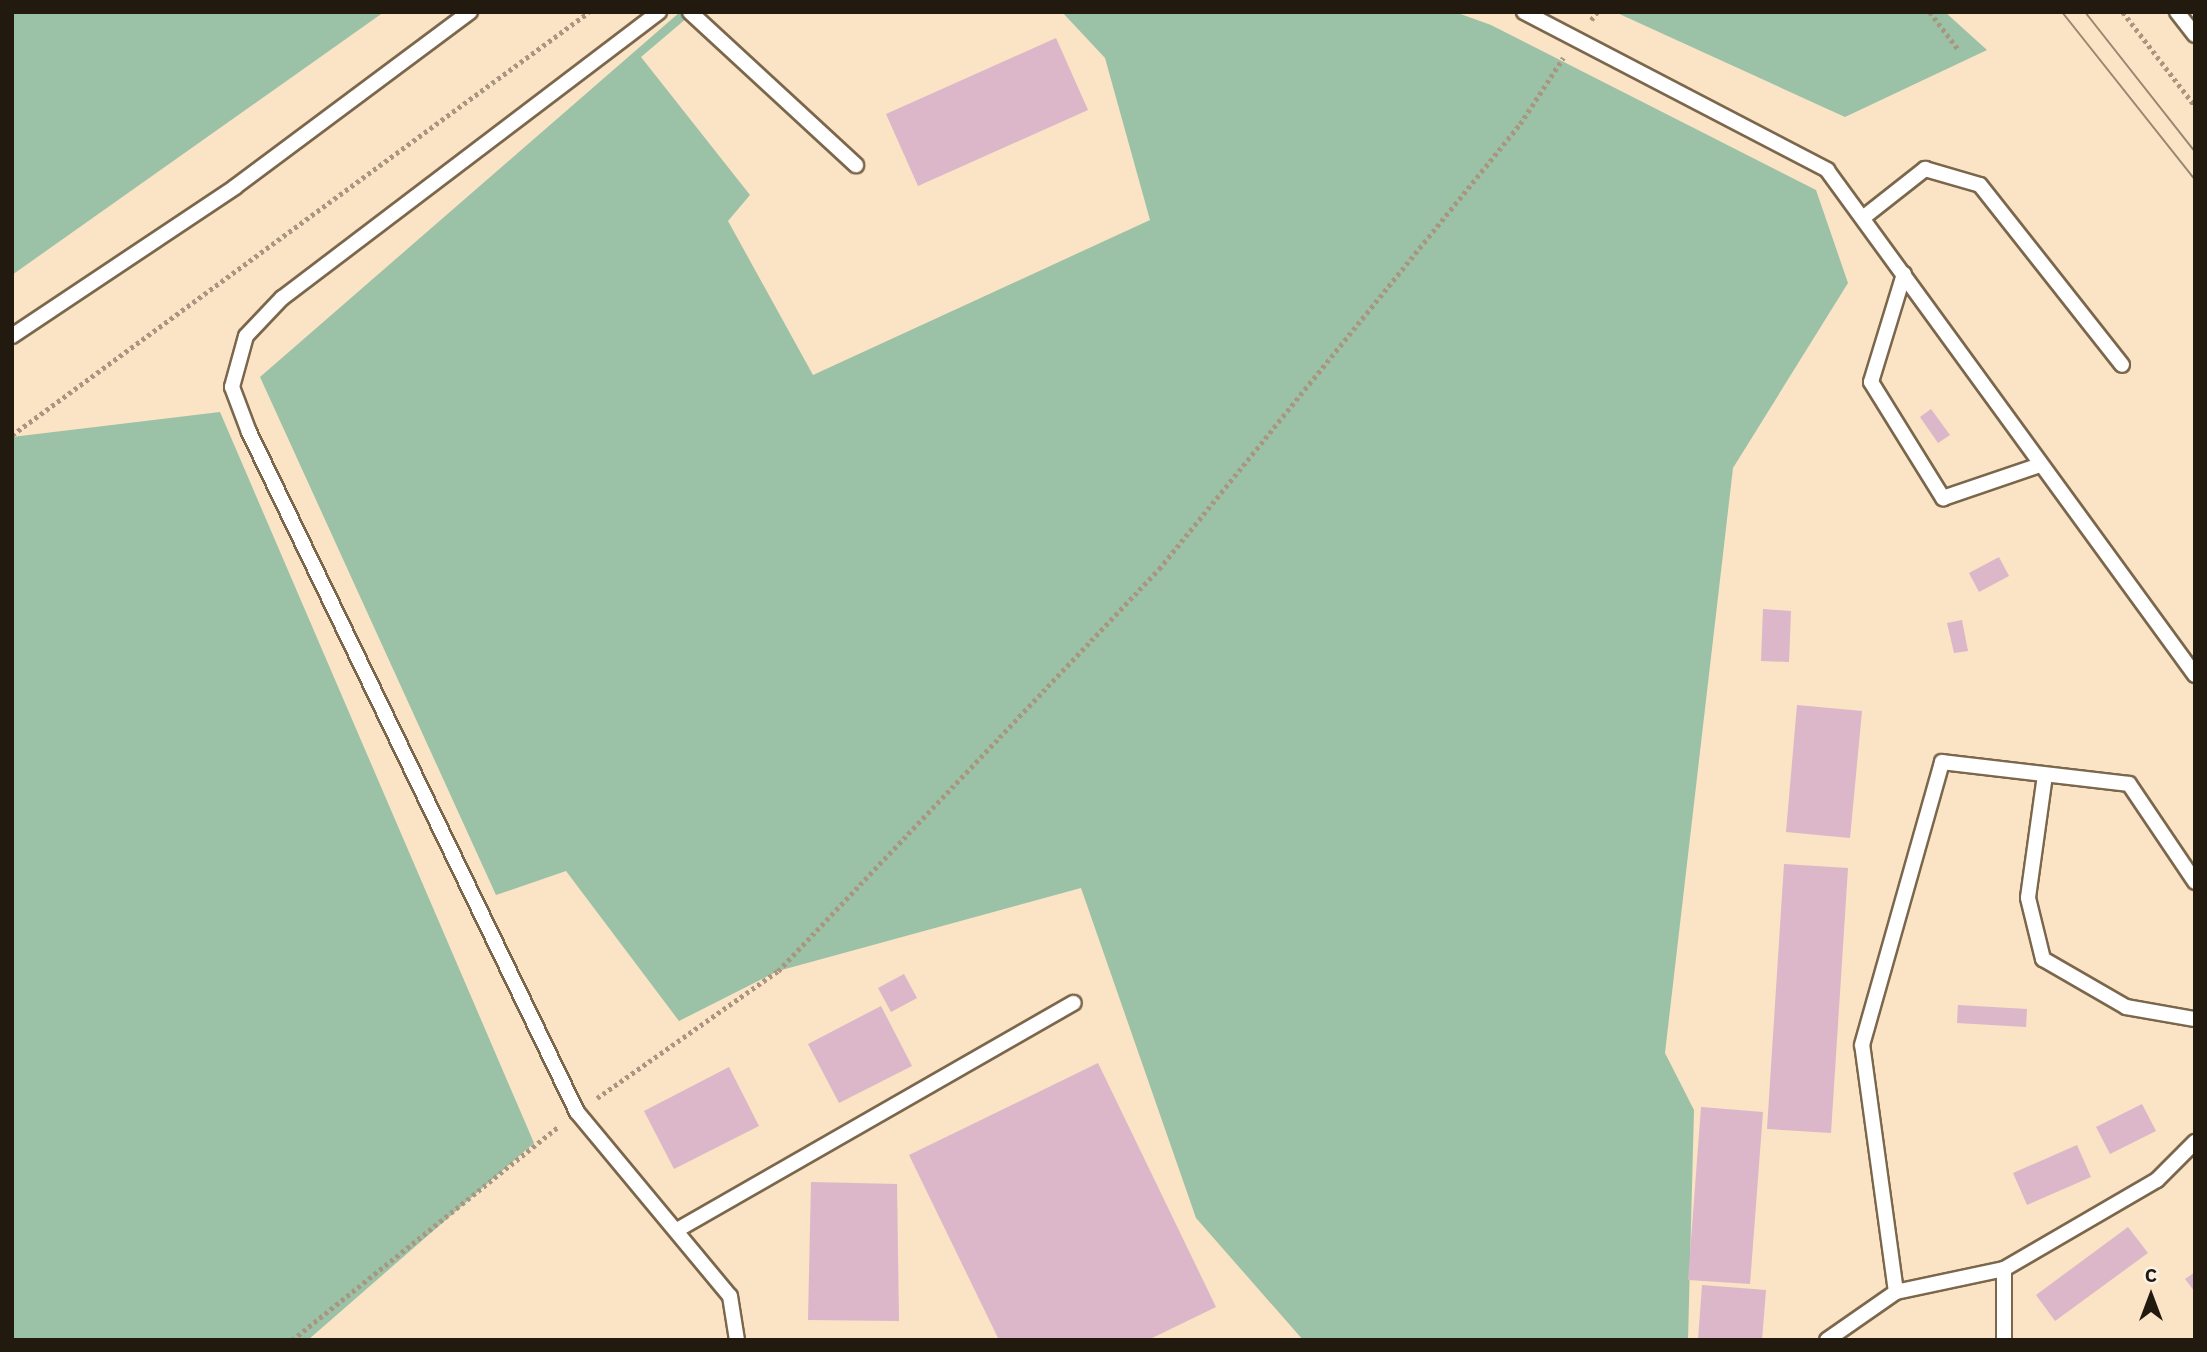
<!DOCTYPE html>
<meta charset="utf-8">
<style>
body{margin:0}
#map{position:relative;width:2207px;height:1352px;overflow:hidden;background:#fbe3c5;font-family:"IBM Plex Sans",sans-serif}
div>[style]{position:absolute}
.green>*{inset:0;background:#9bc2a7}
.building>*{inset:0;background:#dbb7c9}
.path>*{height:4.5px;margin-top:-2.25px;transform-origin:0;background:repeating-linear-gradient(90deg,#a99680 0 3.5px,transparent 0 7px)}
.roads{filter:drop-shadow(2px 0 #7b674c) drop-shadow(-2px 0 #7b674c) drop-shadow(0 2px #7b674c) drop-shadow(0 -2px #7b674c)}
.service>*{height:14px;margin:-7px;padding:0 7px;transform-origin:7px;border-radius:7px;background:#fff}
.tram>*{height:2px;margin:-1px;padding:0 1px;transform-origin:1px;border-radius:1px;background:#988771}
span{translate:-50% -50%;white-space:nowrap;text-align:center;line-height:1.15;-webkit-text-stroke:7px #fcf3e7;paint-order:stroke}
.frame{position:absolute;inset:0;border:14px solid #231a0f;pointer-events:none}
.north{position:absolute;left:2116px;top:1261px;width:70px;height:70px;-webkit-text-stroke:5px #fcf3e7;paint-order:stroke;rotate:0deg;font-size:19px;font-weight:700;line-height:28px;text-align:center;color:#231a0f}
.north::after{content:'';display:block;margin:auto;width:24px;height:32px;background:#231a0f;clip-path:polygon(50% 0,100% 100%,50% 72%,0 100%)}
</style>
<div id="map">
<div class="green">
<i style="clip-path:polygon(12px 12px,384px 12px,12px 275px)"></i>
<i style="clip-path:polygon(680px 12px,694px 12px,641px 57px,750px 195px,728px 221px,813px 375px,1150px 220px,1105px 58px,1062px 12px,1455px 12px,1491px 25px,1816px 190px,1848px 283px,1733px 468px,1665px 1053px,1694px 1110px,1688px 1340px,1303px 1340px,1196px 1218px,1081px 888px,778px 971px,679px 1021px,566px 871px,496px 895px,260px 377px)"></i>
<i style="clip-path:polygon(1615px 12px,1945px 12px,1987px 50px,1845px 117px)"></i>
<i style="clip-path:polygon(220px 412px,534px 1143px,308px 1340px,12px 1340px,12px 437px)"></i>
</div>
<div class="building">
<i style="clip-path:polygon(1056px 38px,1088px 110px,918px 186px,886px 114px)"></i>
<i style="clip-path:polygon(1931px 409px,1950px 435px,1938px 443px,1920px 417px)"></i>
<i style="clip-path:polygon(1999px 557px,2009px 576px,1979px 592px,1969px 573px)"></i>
<i style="clip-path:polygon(1763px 609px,1791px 611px,1789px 662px,1761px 661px)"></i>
<i style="clip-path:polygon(1962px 620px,1968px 651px,1954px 653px,1947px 623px)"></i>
<i style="clip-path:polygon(1797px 705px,1862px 711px,1850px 838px,1786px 832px)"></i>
<i style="clip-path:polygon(1784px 864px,1848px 868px,1831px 1133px,1767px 1129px)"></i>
<i style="clip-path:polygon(904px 974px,917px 998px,891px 1012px,878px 988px)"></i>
<i style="clip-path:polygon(1958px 1005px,2027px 1009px,2026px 1027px,1957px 1023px)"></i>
<i style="clip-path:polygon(881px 1006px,912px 1066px,839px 1103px,808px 1044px)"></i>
<i style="clip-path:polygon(1098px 1063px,1216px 1307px,1148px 1340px,999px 1340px,909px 1155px)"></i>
<i style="clip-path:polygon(729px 1067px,759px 1126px,674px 1169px,644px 1111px)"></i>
<i style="clip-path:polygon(2142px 1104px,2156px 1131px,2110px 1154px,2096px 1127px)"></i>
<i style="clip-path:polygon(1701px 1107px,1763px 1112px,1750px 1284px,1688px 1280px)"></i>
<i style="clip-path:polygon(2077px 1145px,2091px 1177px,2027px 1205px,2013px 1173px)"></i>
<i style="clip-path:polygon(811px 1182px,897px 1184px,899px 1321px,808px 1320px)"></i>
<i style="clip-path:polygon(2128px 1227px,2148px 1253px,2055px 1321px,2036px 1295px)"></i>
<i style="clip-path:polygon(2195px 1272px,2195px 1292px,2185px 1279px)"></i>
<i style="clip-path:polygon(1702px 1285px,1766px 1290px,1762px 1340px,1698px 1340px)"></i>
</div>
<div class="path">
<i style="left:1930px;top:12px;width:46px;rotate:52.9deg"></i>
<i style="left:2123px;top:12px;width:118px;rotate:52.5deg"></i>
<i style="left:1591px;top:20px;width:10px;rotate:-53deg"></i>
<i style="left:12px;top:435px;width:715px;rotate:-36.25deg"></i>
<i style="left:597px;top:1098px;width:221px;rotate:-35.1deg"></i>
<i style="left:778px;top:971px;width:554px;rotate:-46.54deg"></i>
<i style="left:1159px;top:569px;width:573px;rotate:-50.95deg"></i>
<i style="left:1520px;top:124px;width:79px;rotate:-56.9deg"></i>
<i style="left:292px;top:1340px;width:342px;rotate:-38.7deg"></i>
</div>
<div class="roads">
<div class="service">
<i style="left:659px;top:12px;width:473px;rotate:142.8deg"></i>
<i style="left:282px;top:298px;width:52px;rotate:133.5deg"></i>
<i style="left:246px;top:336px;width:53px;rotate:105.4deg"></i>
<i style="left:232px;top:387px;width:48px;rotate:69.3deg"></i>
<i style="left:249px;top:432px;width:755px;rotate:64.25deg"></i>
<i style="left:577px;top:1112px;width:239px;rotate:50.3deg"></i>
<i style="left:730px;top:1296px;width:45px;rotate:81deg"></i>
<i style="left:690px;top:12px;width:226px;rotate:42.7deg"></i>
<i style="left:1524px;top:12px;width:342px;rotate:27.5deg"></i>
<i style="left:1827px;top:170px;width:625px;rotate:53.92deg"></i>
<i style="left:2177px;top:12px;width:29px;rotate:52deg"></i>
<i style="left:1864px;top:217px;width:78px;rotate:-38.2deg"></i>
<i style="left:1925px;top:169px;width:57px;rotate:16.2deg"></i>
<i style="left:1980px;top:185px;width:229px;rotate:51.7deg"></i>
<i style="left:1904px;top:274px;width:113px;rotate:107deg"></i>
<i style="left:1871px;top:382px;width:137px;rotate:58.2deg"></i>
<i style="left:1943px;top:498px;width:102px;rotate:-18.8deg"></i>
<i style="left:12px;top:336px;width:268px;rotate:-33.7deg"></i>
<i style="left:235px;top:187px;width:293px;rotate:-36.7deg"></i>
<i style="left:2045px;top:775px;width:124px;rotate:97.9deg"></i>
<i style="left:2028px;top:898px;width:63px;rotate:76.2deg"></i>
<i style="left:2043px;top:959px;width:96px;rotate:30deg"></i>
<i style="left:2126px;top:1007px;width:70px;rotate:9.9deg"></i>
<i style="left:677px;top:1230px;width:457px;rotate:-29.8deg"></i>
<i style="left:2004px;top:1269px;width:71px;rotate:90deg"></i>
<i style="left:1896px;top:1292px;width:249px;rotate:-97.8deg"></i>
<i style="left:1862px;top:1045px;width:294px;rotate:-74.2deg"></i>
<i style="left:1942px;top:762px;width:188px;rotate:6.7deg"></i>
<i style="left:2129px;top:784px;width:118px;rotate:56deg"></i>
<i style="left:1827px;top:1340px;width:84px;rotate:-34.8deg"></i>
<i style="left:1896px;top:1292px;width:110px;rotate:-12deg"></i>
<i style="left:2004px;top:1269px;width:177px;rotate:-30.2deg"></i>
<i style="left:2157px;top:1180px;width:54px;rotate:-45deg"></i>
</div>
</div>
<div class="tram">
<i style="left:2062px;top:12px;width:214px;rotate:51.6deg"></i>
<i style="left:2085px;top:12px;width:178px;rotate:51.8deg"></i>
</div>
<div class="frame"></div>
<div class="north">С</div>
</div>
